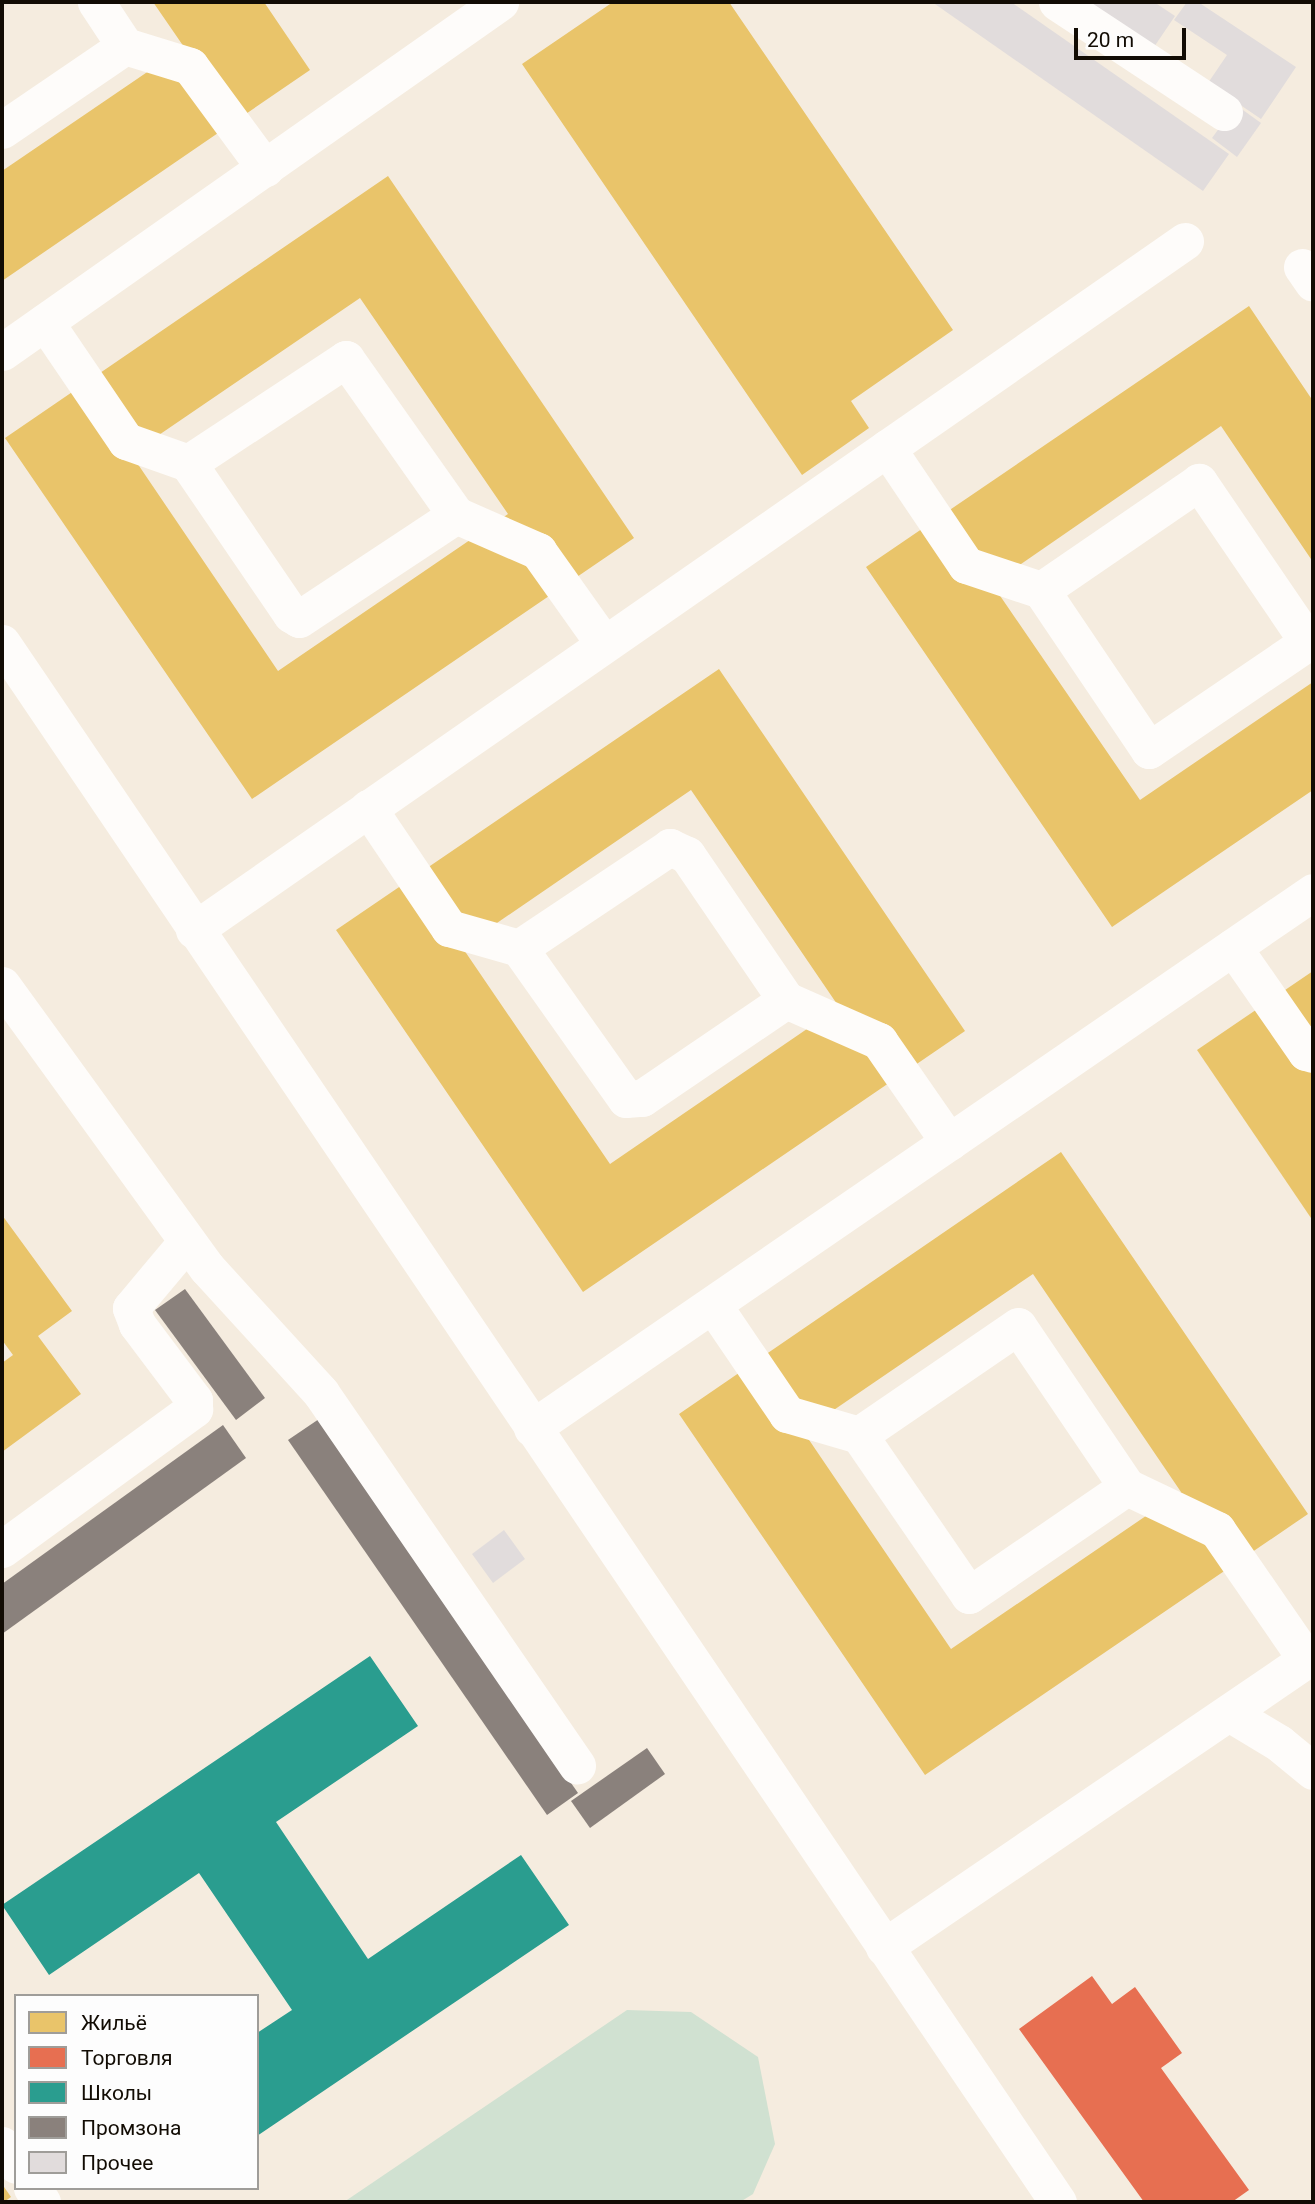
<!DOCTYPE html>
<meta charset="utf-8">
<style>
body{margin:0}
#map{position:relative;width:1315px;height:2204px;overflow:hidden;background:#f5ecdf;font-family:Roboto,sans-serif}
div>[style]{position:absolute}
.green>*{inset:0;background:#d0e1d1}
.homes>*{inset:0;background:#e9c46a}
.shops>*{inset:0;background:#e76f51}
.schools>*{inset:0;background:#2a9d8f}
.industry>*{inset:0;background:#8a817c}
.building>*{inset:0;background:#e1dcdc}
.minor>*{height:37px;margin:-18.5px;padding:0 18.5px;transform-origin:18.5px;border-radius:18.5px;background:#fefcfa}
span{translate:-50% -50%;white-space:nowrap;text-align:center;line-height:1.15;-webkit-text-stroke:7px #fdfdfd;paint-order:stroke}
.frame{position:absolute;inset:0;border:4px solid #120c04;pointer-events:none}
.legend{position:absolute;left:14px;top:1994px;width:245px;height:196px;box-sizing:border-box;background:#fdfdfd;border:2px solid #9f9d99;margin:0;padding:9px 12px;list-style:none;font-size:21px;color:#120c04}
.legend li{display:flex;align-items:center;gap:14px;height:35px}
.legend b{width:35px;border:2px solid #9f9d99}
.scale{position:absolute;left:1074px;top:28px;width:112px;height:32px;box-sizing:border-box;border:4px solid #120c04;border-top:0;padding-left:9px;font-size:21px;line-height:24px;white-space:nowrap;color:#120c04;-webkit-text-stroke:5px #fdfdfd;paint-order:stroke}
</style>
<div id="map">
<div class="green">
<i style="clip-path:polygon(627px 2010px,691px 2012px,758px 2057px,775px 2144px,753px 2194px,740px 2202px,344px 2202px)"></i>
</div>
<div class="homes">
<i style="clip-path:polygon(153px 2px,264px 2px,310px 70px,2px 281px,2px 171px,184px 47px)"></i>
<i style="clip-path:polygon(613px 2px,729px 2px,953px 330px,851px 401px,869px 428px,802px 475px,522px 64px)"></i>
<i style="clip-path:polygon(evenodd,388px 176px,634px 538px,252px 799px,5px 438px,388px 176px,360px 298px,508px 514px,278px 671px,131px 454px,360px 298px)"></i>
<i style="clip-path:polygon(1249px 306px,1313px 401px,1313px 562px,1221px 426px,992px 584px,1140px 800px,1313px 682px,1313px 790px,1112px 927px,866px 567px)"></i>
<i style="clip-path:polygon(evenodd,719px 669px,965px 1031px,583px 1292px,336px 930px,719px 669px,691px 790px,839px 1007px,610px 1164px,462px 947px,691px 790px)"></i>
<i style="clip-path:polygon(1313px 971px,1313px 1221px,1197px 1050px)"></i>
<i style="clip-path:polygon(evenodd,1061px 1152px,1308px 1514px,925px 1775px,679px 1414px,1061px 1152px,1033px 1274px,1181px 1492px,951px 1649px,803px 1431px,1033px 1274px)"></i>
<i style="clip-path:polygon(2px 1215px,72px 1311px,38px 1336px,81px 1394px,2px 1452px,2px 1363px,13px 1355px,2px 1340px)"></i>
<i style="clip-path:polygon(2px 2184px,11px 2197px,4px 2202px,2px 2202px)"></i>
</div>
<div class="shops">
<i style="clip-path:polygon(1092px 1976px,1112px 2004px,1135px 1987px,1182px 2053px,1161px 2068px,1249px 2190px,1232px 2202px,1144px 2202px,1019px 2029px)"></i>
</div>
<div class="schools">
<i style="clip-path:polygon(370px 1656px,418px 1726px,276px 1822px,368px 1959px,521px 1855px,569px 1925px,257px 2136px,257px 2033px,292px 2010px,199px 1873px,49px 1975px,2px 1905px)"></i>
</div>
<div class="industry">
<i style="clip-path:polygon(185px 1289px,265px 1398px,236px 1420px,155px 1310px)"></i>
<i style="clip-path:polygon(319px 1419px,578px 1793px,547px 1815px,288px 1440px)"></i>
<i style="clip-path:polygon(223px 1425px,246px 1458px,2px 1634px,2px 1584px)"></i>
<i style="clip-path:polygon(647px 1748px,665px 1774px,590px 1828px,571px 1801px)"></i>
</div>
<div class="building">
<i style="clip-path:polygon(932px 2px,1011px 2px,1229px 154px,1203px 191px)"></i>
<i style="clip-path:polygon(1079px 2px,1154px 2px,1175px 16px,1152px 50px)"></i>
<i style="clip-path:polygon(1187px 2px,1198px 2px,1296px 67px,1261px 119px,1208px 83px,1227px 55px,1174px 20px)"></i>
<i style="clip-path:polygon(1236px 105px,1261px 123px,1237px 157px,1212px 138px)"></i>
<i style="clip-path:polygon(504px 1530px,525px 1559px,493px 1583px,472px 1554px)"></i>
</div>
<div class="minor">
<i style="left:1057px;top:2px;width:200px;rotate:33.4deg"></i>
<i style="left:125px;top:46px;width:68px;rotate:17.1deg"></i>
<i style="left:190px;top:66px;width:127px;rotate:53.7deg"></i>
<i style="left:2px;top:130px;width:149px;rotate:-34.3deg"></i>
<i style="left:125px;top:46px;width:53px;rotate:-123.4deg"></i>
<i style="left:1302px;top:267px;width:19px;rotate:55deg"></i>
<i style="left:45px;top:322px;width:144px;rotate:55.8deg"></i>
<i style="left:126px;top:441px;width:66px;rotate:19.5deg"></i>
<i style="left:188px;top:463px;width:183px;rotate:55.7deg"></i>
<i style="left:291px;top:614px;width:9px;rotate:32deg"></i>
<i style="left:299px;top:619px;width:188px;rotate:-33.5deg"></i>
<i style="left:456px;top:515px;width:191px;rotate:-125.2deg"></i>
<i style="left:346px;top:359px;width:189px;rotate:146.6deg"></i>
<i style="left:2px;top:352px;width:609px;rotate:-35.1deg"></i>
<i style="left:887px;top:448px;width:141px;rotate:56deg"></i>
<i style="left:966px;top:565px;width:79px;rotate:18.4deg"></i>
<i style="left:1041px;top:590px;width:193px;rotate:56deg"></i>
<i style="left:1149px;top:750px;width:192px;rotate:-34.2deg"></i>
<i style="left:1308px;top:642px;width:194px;rotate:-124.3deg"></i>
<i style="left:1199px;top:482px;width:191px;rotate:145.6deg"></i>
<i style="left:456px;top:515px;width:90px;rotate:23.7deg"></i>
<i style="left:538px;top:551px;width:114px;rotate:54.6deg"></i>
<i style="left:2px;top:643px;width:1883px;rotate:55.89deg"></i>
<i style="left:368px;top:808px;width:145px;rotate:56deg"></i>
<i style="left:449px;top:928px;width:73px;rotate:15.9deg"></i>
<i style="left:519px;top:948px;width:185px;rotate:54.7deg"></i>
<i style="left:626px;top:1099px;width:16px;rotate:-4deg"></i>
<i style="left:642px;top:1098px;width:174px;rotate:-34.2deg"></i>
<i style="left:786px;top:1000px;width:176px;rotate:-124.3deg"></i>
<i style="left:687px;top:855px;width:19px;rotate:-155deg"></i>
<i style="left:670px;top:847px;width:182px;rotate:146.2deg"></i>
<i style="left:194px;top:930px;width:1207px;rotate:-34.81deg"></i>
<i style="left:1233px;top:947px;width:128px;rotate:55.2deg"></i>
<i style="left:1306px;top:1052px;width:7px;rotate:16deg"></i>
<i style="left:2px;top:985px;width:349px;rotate:54.1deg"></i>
<i style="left:207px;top:1268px;width:169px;rotate:47.6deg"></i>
<i style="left:321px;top:1393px;width:452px;rotate:55.5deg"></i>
<i style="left:786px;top:1000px;width:102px;rotate:23.8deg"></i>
<i style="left:879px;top:1041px;width:123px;rotate:55.3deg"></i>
<i style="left:713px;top:1305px;width:132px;rotate:55.8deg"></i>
<i style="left:787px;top:1414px;width:75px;rotate:16.3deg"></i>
<i style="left:859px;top:1435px;width:194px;rotate:55.5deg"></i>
<i style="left:969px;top:1595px;width:191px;rotate:-34.4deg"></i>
<i style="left:1127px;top:1487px;width:194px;rotate:-124.1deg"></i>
<i style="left:1018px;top:1326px;width:193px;rotate:145.6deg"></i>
<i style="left:532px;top:1428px;width:947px;rotate:-34.46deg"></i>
<i style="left:1127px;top:1487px;width:100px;rotate:25.5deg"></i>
<i style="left:1217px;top:1530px;width:157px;rotate:55.4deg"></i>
<i style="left:2px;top:1549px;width:238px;rotate:-36.1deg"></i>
<i style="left:194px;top:1409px;width:9px;rotate:-90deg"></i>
<i style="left:194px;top:1400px;width:95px;rotate:-126.9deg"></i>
<i style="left:137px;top:1324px;width:17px;rotate:-111deg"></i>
<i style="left:131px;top:1308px;width:87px;rotate:-50.1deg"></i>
<i style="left:1229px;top:1713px;width:58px;rotate:31deg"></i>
<i style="left:1279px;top:1743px;width:44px;rotate:39.5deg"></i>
<i style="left:884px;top:1947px;width:519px;rotate:-34.24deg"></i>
<i style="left:2px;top:2145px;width:24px;rotate:55deg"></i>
<i style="left:32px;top:2188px;width:17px;rotate:54deg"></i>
</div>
<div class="frame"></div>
<ul class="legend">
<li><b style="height:19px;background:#e9c46a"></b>Жильё</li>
<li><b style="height:19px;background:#e76f51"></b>Торговля</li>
<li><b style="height:19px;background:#2a9d8f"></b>Школы</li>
<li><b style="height:19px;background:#8a817c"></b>Промзона</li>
<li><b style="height:19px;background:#e1dcdc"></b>Прочее</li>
</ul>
<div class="scale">20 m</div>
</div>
